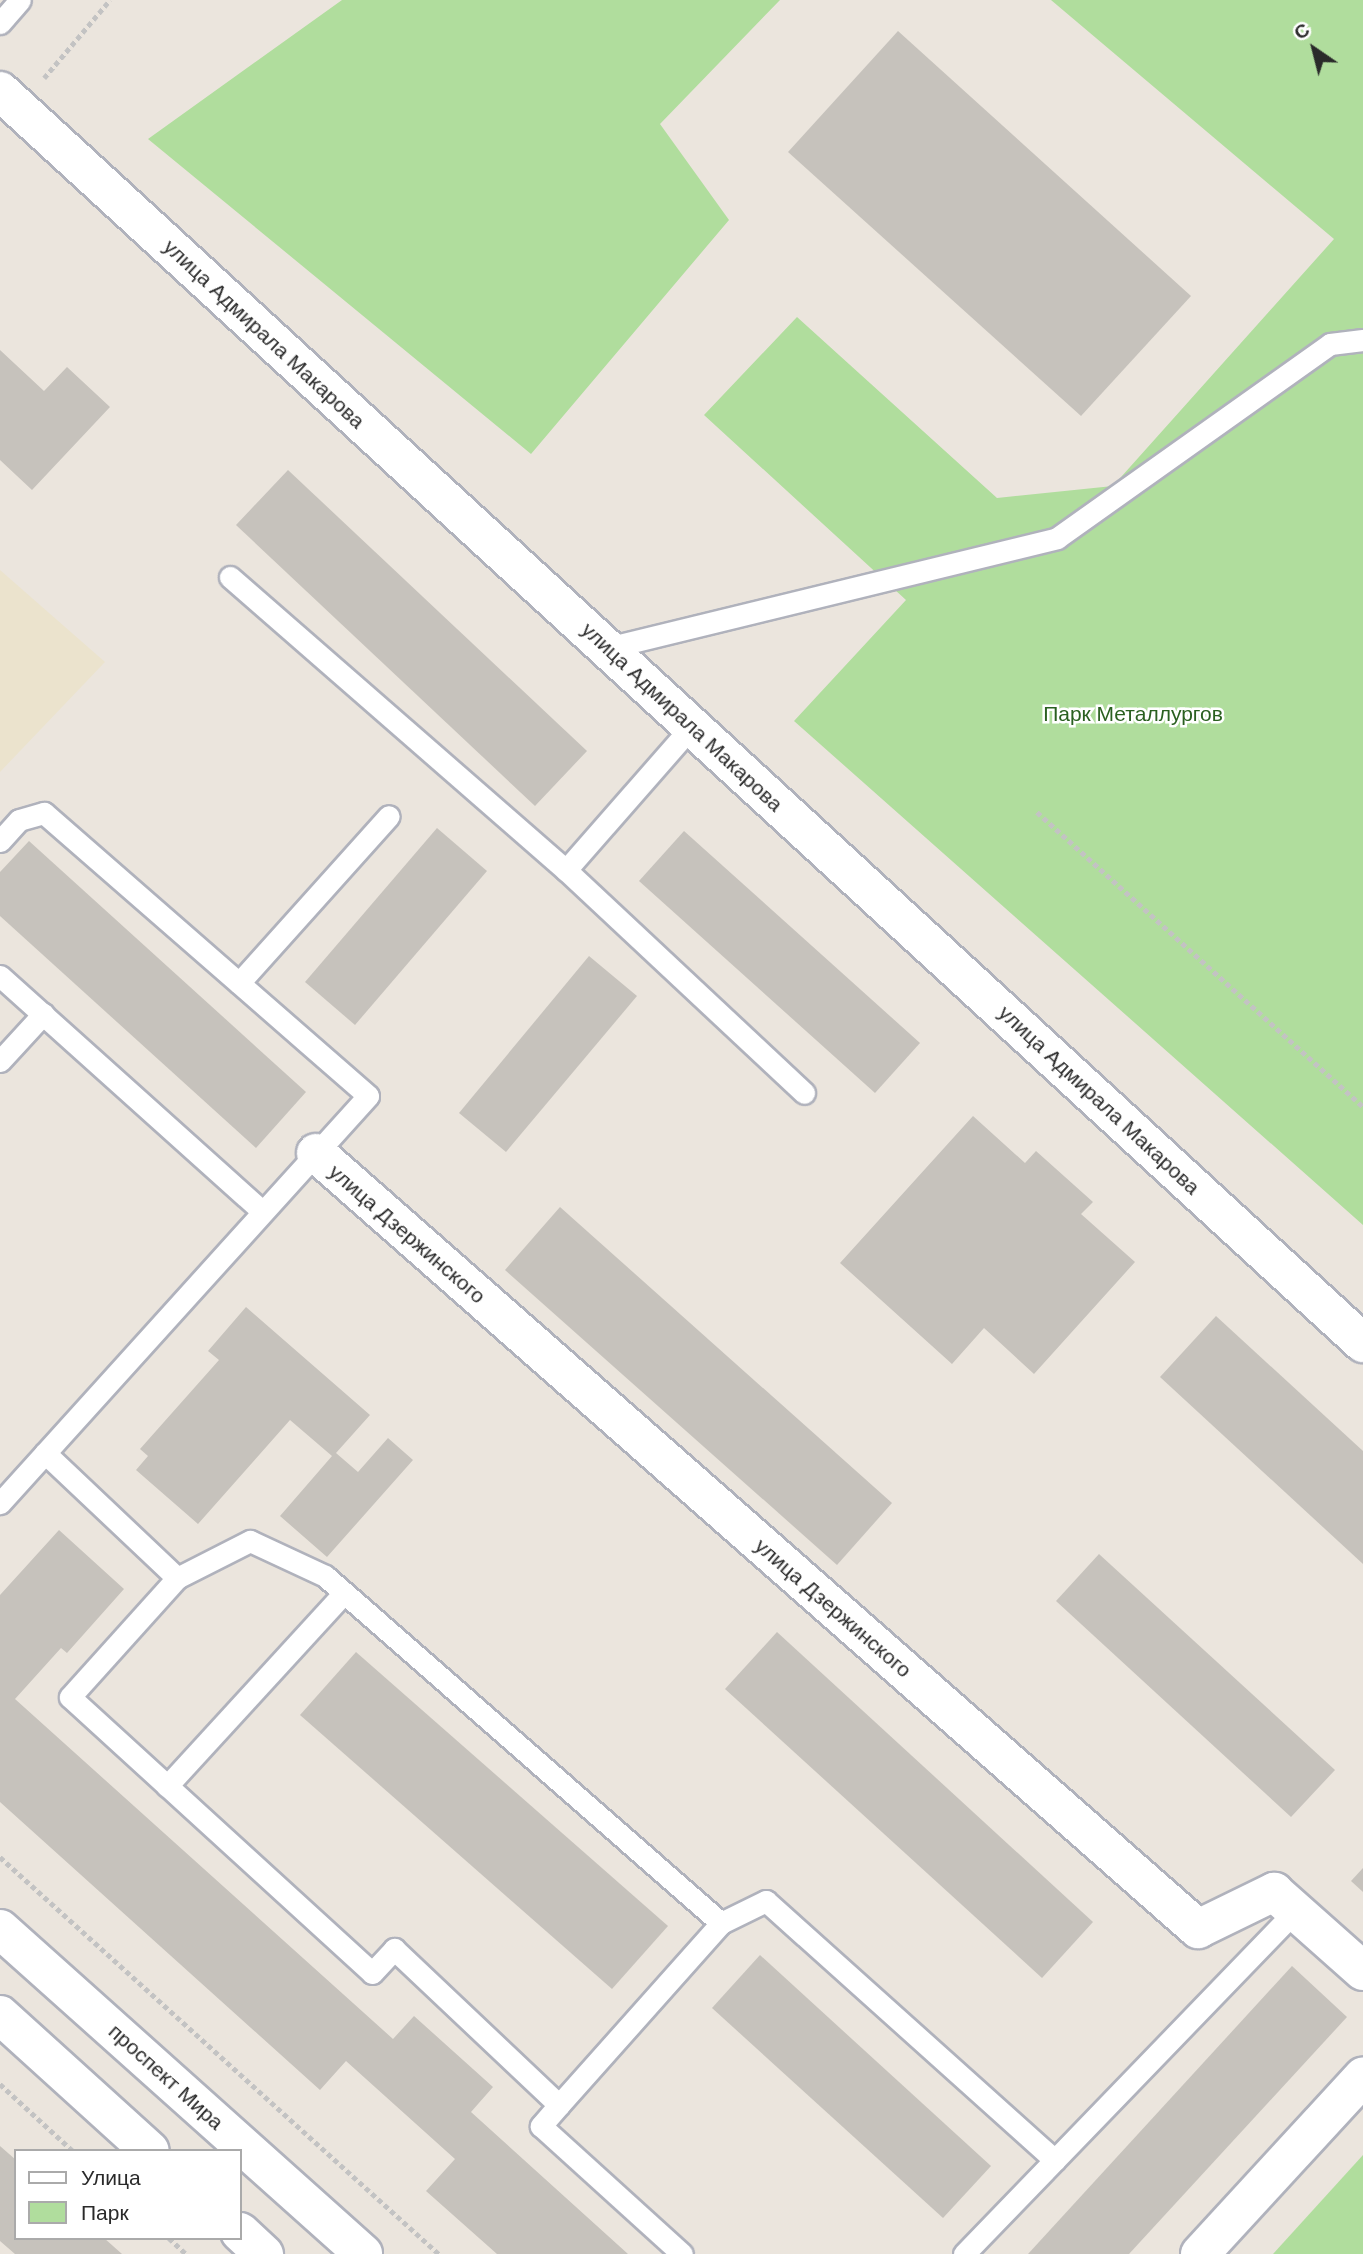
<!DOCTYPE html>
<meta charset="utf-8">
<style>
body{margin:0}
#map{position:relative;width:1363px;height:2254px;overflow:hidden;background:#ebe5dd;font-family:Helvetica,sans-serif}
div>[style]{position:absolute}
.education>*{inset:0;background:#ebe3cd}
.green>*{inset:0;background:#b0dd9d}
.building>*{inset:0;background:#c6c2bc}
.path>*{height:4.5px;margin-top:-2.25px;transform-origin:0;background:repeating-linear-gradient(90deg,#c3c3c3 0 5px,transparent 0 8.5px)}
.roads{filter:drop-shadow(2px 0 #b0b2bc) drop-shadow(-2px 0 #b0b2bc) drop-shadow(0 2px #b0b2bc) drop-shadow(0 -2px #b0b2bc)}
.service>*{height:21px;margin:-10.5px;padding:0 10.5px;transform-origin:10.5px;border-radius:10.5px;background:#fff}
.minor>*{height:38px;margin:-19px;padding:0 19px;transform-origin:19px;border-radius:19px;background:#fff}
.tertiary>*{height:38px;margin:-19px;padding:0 19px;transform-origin:19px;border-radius:19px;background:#fff}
.secondary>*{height:38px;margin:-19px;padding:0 19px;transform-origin:19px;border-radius:19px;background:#fff}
span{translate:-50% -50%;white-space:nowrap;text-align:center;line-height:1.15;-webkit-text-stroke:5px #fff;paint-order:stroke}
.street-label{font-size:21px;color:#2a2a2a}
.park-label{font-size:21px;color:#2a6020}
.legend{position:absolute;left:14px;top:2149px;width:228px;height:91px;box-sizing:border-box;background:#fff;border:2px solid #aaa;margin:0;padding:9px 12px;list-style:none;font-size:21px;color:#2a2a2a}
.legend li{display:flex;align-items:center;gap:14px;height:35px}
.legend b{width:35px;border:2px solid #aaa}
.north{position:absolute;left:1279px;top:14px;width:70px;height:70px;-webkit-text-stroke:5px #fff;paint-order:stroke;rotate:325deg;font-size:19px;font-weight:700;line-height:28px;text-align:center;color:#2a2a2a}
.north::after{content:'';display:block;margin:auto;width:24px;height:32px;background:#2a2a2a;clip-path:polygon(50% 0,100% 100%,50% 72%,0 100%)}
</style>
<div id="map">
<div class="education">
<i style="clip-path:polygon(0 570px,105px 662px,0 772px)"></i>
</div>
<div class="green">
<i style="clip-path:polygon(342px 0,780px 0,660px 124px,729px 220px,531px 454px,148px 139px)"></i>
<i style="clip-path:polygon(1051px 0,1363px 0,1363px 1225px,794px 721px,906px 600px,704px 415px,797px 317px,997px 498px,1113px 486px,1334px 239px)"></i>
<i style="clip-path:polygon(1363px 2155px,1363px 2254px,1273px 2254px)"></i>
</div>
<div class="building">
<i style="clip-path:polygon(898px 31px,1191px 296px,1081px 416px,788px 152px)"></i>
<i style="clip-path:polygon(0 350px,44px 391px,67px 367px,110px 407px,32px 490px,0 460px)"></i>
<i style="clip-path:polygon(288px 470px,587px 751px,535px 806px,236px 525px)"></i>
<i style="clip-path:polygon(437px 828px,487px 871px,355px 1025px,305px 982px)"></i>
<i style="clip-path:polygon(684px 831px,920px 1043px,875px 1093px,639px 881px)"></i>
<i style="clip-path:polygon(29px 841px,306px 1092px,256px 1148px,0 916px,0 872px)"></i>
<i style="clip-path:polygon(589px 956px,637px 996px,506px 1152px,459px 1113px)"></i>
<i style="clip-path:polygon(973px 1116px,1025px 1163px,1036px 1151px,1093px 1202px,1081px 1214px,1135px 1262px,1034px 1374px,984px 1328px,952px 1364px,840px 1263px)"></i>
<i style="clip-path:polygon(560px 1207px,892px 1503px,837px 1565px,505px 1270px)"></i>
<i style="clip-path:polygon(246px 1307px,370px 1415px,336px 1453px,358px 1472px,388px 1438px,413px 1460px,327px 1557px,280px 1516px,332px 1456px,290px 1420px,198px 1524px,136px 1470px,148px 1456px,140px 1449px,219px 1360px,208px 1351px)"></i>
<i style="clip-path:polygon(1216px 1316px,1363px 1451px,1363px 1564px,1160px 1377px)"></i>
<i style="clip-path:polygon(59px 1530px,124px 1589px,67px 1653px,61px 1648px,15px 1699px,393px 2039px,414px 2016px,493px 2087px,471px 2112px,628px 2254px,497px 2254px,426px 2191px,455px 2159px,346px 2061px,320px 2090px,0 1802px,0 1595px)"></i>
<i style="clip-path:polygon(1099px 1554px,1335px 1770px,1291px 1817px,1056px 1601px)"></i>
<i style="clip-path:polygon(777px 1632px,1093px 1922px,1042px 1978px,725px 1689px)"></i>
<i style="clip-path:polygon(356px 1652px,668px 1926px,612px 1989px,300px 1715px)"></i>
<i style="clip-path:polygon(1363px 1868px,1363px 1892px,1351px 1881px)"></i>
<i style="clip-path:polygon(760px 1955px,991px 2166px,943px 2218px,712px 2008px)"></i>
<i style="clip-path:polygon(1292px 1966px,1347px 2017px,1129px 2254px,1028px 2254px)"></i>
<i style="clip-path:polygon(0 2146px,16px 2160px,16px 2238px,104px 2238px,122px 2254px,15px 2254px,0 2241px)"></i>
</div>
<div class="path">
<i style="left:44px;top:78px;width:102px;rotate:-49.8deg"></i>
<i style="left:1037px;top:812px;width:440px;rotate:42.1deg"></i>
<i style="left:0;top:1857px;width:592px;rotate:42.12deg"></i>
<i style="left:0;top:2084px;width:99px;rotate:42.5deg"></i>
<i style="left:169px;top:2238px;width:23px;rotate:43deg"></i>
</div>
<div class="roads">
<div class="service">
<i style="left:0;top:23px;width:30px;rotate:-49deg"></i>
<i style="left:230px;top:577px;width:446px;rotate:41.1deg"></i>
<i style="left:566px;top:870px;width:326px;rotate:43.1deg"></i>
<i style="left:607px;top:648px;width:463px;rotate:-13.7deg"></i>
<i style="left:1057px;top:538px;width:335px;rotate:-35.4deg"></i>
<i style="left:1330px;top:344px;width:33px;rotate:-7deg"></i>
<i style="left:0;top:841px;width:28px;rotate:-48deg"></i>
<i style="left:19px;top:820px;width:26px;rotate:-16deg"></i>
<i style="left:44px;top:813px;width:430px;rotate:41.1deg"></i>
<i style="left:368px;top:1096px;width:549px;rotate:132.12deg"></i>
<i style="left:566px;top:870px;width:191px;rotate:-48.8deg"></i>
<i style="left:0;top:976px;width:353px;rotate:41.9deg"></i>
<i style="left:239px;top:983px;width:224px;rotate:-48.1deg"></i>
<i style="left:0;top:1061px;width:64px;rotate:-47.5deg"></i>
<i style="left:45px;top:1453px;width:182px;rotate:43.4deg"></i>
<i style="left:177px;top:1578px;width:160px;rotate:132deg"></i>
<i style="left:70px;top:1697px;width:409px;rotate:42.4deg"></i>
<i style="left:372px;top:1973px;width:33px;rotate:-47deg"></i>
<i style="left:394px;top:1949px;width:227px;rotate:43.4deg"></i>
<i style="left:559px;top:2105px;width:28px;rotate:131deg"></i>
<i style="left:541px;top:2126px;width:190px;rotate:42.2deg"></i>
<i style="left:177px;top:1578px;width:82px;rotate:-26.9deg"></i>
<i style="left:250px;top:1541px;width:83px;rotate:25deg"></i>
<i style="left:325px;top:1576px;width:527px;rotate:41.23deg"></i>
<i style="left:721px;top:1923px;width:50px;rotate:-26.1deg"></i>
<i style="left:766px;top:1901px;width:388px;rotate:41.9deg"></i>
<i style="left:167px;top:1786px;width:262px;rotate:-47.5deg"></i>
<i style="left:559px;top:2105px;width:244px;rotate:-48.3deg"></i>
<i style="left:964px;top:2254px;width:477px;rotate:-46deg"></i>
</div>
<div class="minor">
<i style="left:316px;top:1153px;width:1175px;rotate:41.34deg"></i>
<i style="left:1198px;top:1929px;width:85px;rotate:-26deg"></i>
<i style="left:1274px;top:1892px;width:119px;rotate:41.6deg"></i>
<i style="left:1200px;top:2254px;width:241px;rotate:-47.4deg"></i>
</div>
<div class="tertiary">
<i style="left:0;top:91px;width:1851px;rotate:42.57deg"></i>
</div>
<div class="secondary">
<i style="left:0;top:1929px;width:487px;rotate:41.8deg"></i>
<i style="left:0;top:2015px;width:202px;rotate:42.2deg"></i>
<i style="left:240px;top:2232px;width:33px;rotate:43deg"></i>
</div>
</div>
<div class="street-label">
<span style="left:264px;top:334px;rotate:43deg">улица Адмирала Макарова</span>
<span style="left:682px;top:717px;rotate:43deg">улица Адмирала Макарова</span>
<span style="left:1099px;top:1100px;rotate:43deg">улица Адмирала Макарова</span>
<span style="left:407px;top:1234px;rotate:41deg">улица Дзержинского</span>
<span style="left:833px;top:1608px;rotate:41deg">улица Дзержинского</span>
<span style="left:166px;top:2077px;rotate:42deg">проспект Мира</span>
</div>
<div class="park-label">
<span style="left:1133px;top:714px">Парк Металлургов</span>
</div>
<ul class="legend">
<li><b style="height:9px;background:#fff"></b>Улица</li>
<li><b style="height:19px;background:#b0dd9d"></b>Парк</li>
</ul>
<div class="north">С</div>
</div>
